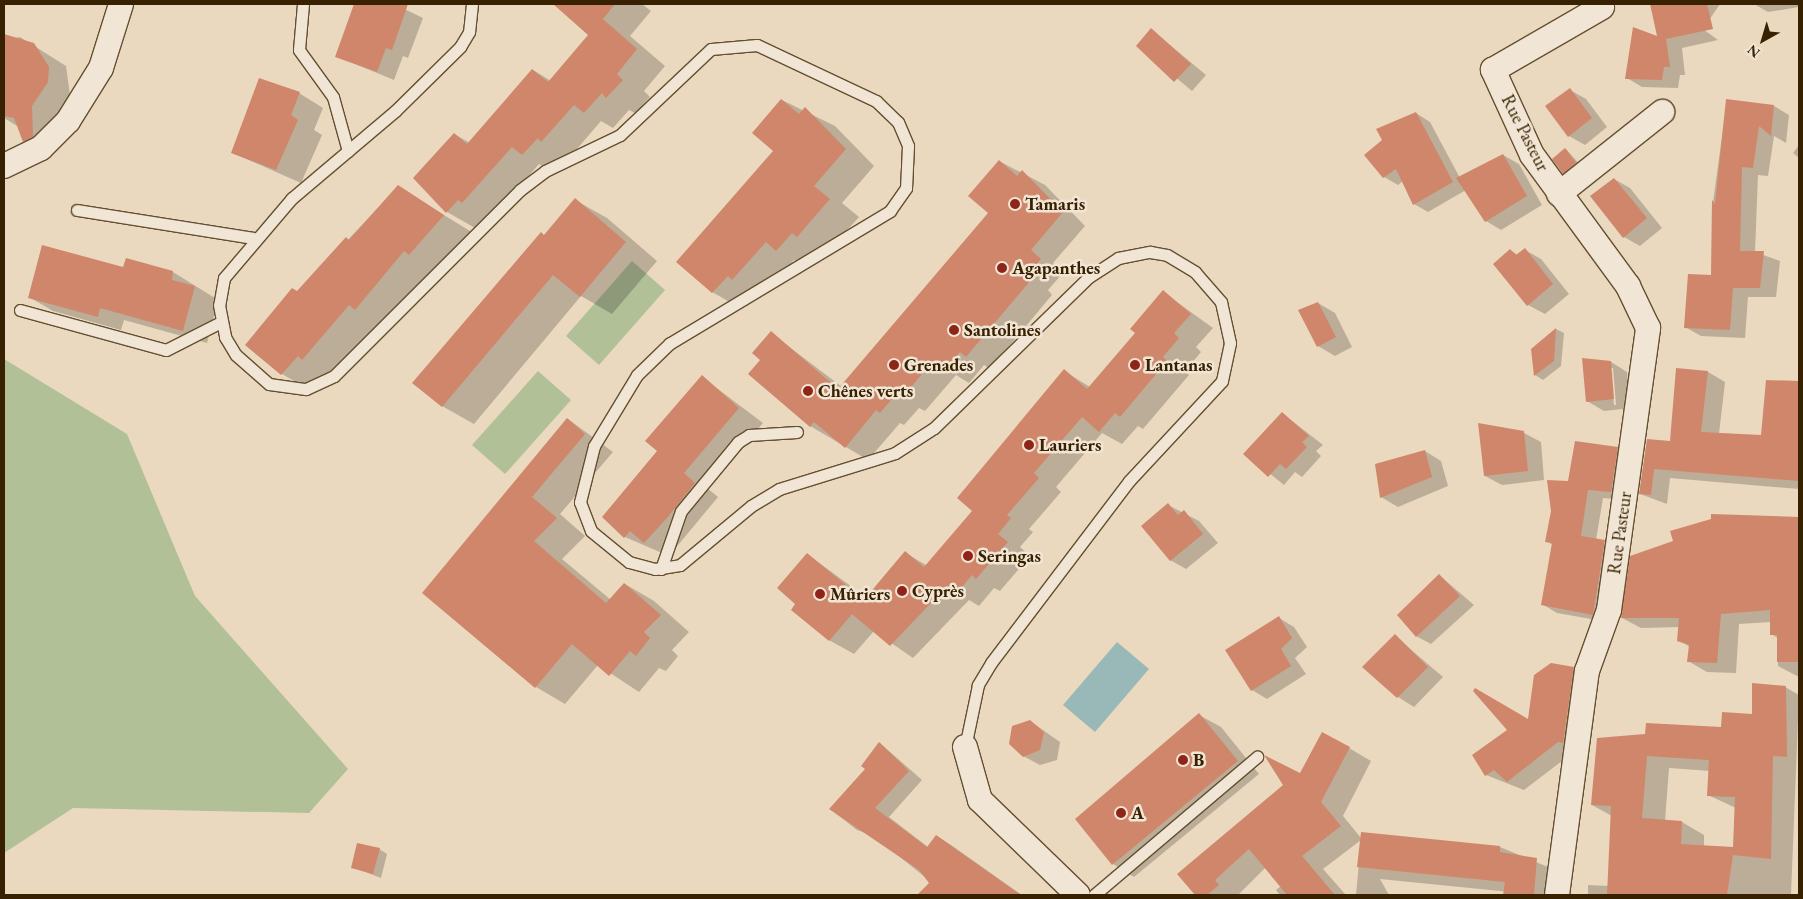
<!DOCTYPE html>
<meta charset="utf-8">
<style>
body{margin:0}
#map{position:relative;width:1803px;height:899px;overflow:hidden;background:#ead9bf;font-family:"EB Garamond",serif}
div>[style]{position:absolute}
.green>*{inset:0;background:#b1c096}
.water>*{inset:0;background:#99b9b8}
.shadow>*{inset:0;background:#0003}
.building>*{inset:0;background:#d0866a}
.roads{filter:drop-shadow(1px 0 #644f30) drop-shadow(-1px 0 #644f30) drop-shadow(0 1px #644f30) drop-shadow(0 -1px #644f30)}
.lane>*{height:11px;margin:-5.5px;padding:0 5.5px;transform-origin:5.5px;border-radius:5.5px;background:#f1e6d5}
.street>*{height:24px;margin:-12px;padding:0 12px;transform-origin:12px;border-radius:12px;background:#f1e6d5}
.dots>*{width:14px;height:14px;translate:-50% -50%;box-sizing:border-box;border:2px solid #f1e6d5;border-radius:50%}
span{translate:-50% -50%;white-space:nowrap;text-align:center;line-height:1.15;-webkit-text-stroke:5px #f1e6d5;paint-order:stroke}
.street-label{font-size:18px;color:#382100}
.poi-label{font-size:18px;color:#382100;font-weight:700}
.left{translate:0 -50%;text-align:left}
.frame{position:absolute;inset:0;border:5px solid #382100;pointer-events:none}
.north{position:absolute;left:1738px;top:15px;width:50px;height:50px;-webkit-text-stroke:4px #f1e6d5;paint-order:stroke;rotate:219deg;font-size:14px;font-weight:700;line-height:20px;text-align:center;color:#382100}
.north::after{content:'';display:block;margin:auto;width:18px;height:22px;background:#382100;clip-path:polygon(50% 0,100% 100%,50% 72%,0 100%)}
</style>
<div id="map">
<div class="green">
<i style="clip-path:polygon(632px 261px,665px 290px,599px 365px,566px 336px)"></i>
<i style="clip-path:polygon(4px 359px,127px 434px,195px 596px,348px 769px,309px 813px,73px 808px,4px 853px)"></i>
<i style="clip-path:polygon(538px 371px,571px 400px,505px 474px,472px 445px)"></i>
</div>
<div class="water">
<i style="clip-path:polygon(1117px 642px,1149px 669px,1095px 732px,1063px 705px)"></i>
</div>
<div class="shadow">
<i style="clip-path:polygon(356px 4px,394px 4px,423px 18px,408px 58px,403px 56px,394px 80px,336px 56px)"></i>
<i style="clip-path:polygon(555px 4px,642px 4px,651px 11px,630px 36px,665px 66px,644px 91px,650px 97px,635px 113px,629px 110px,613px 128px,601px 121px,570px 157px,566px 154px,551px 171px,539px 164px,491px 219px,475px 228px,447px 212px,415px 178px,454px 134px,470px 143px,533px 70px,551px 81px,590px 34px)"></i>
<i style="clip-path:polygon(1651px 4px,1720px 4px,1703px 29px,1718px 40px,1682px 48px,1685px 75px,1680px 75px,1678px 88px,1642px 87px,1627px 78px,1659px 38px)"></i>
<i style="clip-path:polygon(1754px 4px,1799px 4px,1799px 7px,1768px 12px)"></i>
<i style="clip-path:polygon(1152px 30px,1206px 75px,1192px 91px,1137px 45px)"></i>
<i style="clip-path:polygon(20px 37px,66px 66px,70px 95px,54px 120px,47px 154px,24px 141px,19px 127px,4px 118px,4px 40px)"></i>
<i style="clip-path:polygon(1570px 90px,1586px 99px,1607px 127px,1585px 145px,1569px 136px)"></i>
<i style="clip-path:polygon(299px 93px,323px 108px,314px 130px,322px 135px,301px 183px,233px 153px)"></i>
<i style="clip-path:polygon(782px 100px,835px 126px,874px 166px,842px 203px,859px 217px,827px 252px,806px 267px,794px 260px,762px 296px,757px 293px,742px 309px,712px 292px,775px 151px)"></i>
<i style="clip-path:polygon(1727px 100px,1774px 106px,1789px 115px,1786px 143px,1774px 136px,1768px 176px,1758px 175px,1755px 252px,1780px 261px,1776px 297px,1748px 297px,1745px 338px,1701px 336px,1685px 327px,1712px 277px,1713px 202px)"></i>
<i style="clip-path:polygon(1416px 113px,1430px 122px,1460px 178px,1503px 155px,1519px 164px,1542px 205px,1501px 230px,1486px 221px,1466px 190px,1428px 212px,1414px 204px,1403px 181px,1398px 185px,1384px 177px)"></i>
<i style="clip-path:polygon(1799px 145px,1799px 158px,1793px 153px)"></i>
<i style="clip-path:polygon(1566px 149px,1583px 168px,1571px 177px,1563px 173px)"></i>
<i style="clip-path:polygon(999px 161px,1045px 185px,1085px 226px,1053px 263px,1063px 273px,1048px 290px,1052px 295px,990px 369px,984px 365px,969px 383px,956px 375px,925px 411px,919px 408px,904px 425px,900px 423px,868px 460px,810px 426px,762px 360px,771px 333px,842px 387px,990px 213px)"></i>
<i style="clip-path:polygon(1614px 179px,1630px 188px,1662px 228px,1640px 246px,1624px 237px)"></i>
<i style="clip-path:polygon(398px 187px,475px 234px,313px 392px,282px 374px,297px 293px)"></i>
<i style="clip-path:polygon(575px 200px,607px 218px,657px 261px,612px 314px,581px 296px,474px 424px,442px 406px,545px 236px)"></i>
<i style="clip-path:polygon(1510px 250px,1518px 255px,1525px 250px,1541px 259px,1569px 294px,1545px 314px,1528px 305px)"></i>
<i style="clip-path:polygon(124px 268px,173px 272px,218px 300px,207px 343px,124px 320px,121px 330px,53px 311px,29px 297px)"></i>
<i style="clip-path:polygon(1163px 292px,1213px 328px,1196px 347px,1201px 352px,1185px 371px,1189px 375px,1143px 429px,1138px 426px,1122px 444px,1102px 433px,1056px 487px,1061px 492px,1029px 529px,1033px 532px,1020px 547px,1030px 556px,1000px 591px,994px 588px,979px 606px,969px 600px,913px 658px,874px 631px,854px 654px,829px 640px,797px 604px,807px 554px,867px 598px,905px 553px,928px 566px,974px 511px,1064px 371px,1090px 387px,1137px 333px)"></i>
<i style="clip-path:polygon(1318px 303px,1335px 313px,1352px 347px,1335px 356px,1318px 346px)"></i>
<i style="clip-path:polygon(1556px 329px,1564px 333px,1561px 366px,1543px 380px,1535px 375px,1532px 349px)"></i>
<i style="clip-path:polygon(evenodd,1611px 362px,1627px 372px,1631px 408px,1604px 411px,1587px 401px,1611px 362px,1610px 368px,1613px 368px,1616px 405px,1614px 405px,1610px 368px)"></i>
<i style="clip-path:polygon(1677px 369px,1708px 372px,1725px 382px,1719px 434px,1762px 437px,1767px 381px,1799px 382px,1799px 489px,1670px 478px,1667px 504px,1640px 494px,1648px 440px,1671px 442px)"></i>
<i style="clip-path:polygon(702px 377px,763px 423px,707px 488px,718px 497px,669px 556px,625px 537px,603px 517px,659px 451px)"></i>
<i style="clip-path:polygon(1282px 413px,1323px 445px,1316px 451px,1321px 456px,1302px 477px,1295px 472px,1284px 485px,1245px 454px)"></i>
<i style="clip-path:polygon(568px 419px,613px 452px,560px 514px,585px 536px,562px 559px,611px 600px,625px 584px,654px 601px,689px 632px,672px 650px,678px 656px,666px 671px,659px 668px,639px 692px,598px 665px,565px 704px,536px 687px,423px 593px)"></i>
<i style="clip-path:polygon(1524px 433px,1541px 442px,1544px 480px,1502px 485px,1485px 476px)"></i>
<i style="clip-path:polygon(1617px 448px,1632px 457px,1626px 500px,1603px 498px,1596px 540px,1619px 550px,1608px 622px,1557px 613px,1542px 604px,1553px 545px,1546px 541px)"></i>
<i style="clip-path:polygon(1425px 451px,1441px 461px,1448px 486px,1398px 507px,1381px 497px)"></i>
<i style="clip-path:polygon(1168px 505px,1199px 521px,1218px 543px,1186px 569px,1170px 560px)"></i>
<i style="clip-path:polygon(1712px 515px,1799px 518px,1799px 677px,1778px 666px,1778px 638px,1771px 634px,1771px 622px,1739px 624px,1736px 673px,1707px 672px,1688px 661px,1690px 647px,1679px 640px,1680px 627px,1641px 628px,1622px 618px,1675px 541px,1712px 520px)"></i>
<i style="clip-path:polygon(1439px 575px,1474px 605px,1431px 644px,1416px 636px)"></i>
<i style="clip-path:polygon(1279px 618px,1294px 627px,1307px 647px,1295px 658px,1306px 674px,1267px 699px,1252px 690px)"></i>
<i style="clip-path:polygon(1395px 636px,1443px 677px,1414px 707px,1398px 697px)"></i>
<i style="clip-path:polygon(1574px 668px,1590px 677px,1575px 751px,1524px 790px,1486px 775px,1508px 730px,1529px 721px)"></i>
<i style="clip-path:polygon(evenodd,1785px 687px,1799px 695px,1791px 895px,1588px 895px,1588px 885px,1609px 886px,1612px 816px,1592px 805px,1598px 739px,1722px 729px,1753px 715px,1785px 687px,1669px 768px,1710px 771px,1708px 795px,1736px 808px,1734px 848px,1704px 846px,1704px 835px,1682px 822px,1665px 821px,1669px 768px)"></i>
<i style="clip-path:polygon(1199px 715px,1221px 727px,1259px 774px,1134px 877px,1113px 864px)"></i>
<i style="clip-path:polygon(1030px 721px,1060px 742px,1057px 760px,1040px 765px,1023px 756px)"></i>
<i style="clip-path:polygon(880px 743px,922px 780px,889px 817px,928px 847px,937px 836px,951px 845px,1022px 895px,919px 895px,931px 882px,874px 836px,857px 830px,830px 809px,867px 769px)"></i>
<i style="clip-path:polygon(1349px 748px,1371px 761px,1343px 816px,1361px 838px,1500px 847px,1560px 872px,1557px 895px,1501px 895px,1510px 892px,1380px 879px,1389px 895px,1356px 895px,1361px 840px,1323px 869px,1346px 895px,1280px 895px,1276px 890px,1281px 886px,1266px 867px,1238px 895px,1196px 895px,1178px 874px,1301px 775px)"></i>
<i style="clip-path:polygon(379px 849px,387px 854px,381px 878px,352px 867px)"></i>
</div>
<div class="building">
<i style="clip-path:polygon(354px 4px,408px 4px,392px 50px,386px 48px,377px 72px,335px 57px)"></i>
<i style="clip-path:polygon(553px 4px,615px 4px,603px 19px,637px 49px,617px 74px,623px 80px,606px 98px,602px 93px,584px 113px,574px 105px,541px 142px,538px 138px,522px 155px,512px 147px,462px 203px,458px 200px,446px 213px,413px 178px,454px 133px,467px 144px,532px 69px,548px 82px,588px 35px)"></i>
<i style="clip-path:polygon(1650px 4px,1707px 4px,1713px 29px,1666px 39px,1670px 67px,1664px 67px,1662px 80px,1625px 79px,1633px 27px,1657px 36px)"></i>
<i style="clip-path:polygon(1151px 28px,1191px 64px,1174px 82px,1136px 46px)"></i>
<i style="clip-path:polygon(4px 34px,34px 43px,49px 67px,48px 82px,32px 106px,33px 137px,23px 142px,14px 118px,4px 116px)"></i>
<i style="clip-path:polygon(259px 78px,300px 92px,291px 115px,298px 120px,276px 170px,231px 153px)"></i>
<i style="clip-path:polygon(1570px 88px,1592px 118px,1568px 137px,1545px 106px)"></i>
<i style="clip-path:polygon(781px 99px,799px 114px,805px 107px,846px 149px,814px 186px,830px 199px,797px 237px,792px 233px,776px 251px,766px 242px,732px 280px,728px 276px,712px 293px,676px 262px,773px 151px,752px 133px)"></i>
<i style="clip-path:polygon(1726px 99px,1774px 105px,1771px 136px,1759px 126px,1753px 168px,1742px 167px,1740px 251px,1764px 251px,1760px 288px,1733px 288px,1730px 330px,1684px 328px,1688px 274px,1711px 275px,1712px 200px,1715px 204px)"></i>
<i style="clip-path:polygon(1416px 112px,1453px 182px,1413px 205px,1396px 169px,1383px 178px,1364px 155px,1382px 140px,1376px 129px)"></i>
<i style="clip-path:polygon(1565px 148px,1576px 163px,1563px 174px,1552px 159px)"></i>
<i style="clip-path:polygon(1503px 154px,1527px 196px,1485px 222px,1456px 178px)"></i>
<i style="clip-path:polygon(999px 160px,1017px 176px,1022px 170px,1063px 212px,1031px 250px,1041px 259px,1026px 276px,1030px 281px,966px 357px,960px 352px,945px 371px,933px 361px,901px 399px,896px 394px,880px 413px,876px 410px,845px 448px,814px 422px,810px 427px,748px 374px,760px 360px,752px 353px,771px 331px,838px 389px,988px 213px,968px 196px)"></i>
<i style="clip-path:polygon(1614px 178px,1647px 218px,1623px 238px,1590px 196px)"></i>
<i style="clip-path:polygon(398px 185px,444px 215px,409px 255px,404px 251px,355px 310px,349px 305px,302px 360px,298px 356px,281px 375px,245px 345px,292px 288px,297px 291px,346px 237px,349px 240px)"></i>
<i style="clip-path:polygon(575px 198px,626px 242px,580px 297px,553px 275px,442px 407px,412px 383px,541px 232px,544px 235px)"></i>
<i style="clip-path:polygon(42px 245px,123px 267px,126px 258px,173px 271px,172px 280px,195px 286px,183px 331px,100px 308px,98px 317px,28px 298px)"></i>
<i style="clip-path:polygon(1525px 248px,1553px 284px,1527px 306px,1493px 264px,1510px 249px,1516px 255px)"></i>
<i style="clip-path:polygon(1163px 290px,1191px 314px,1174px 333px,1179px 338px,1163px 357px,1167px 361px,1120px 417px,1115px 413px,1099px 432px,1082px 417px,1034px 473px,1039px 478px,1007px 515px,1011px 518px,998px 534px,1008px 542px,976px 579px,972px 575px,956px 594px,947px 586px,890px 646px,852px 614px,905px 551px,924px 567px,972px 511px,957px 498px,1064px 369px,1087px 389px,1135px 333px,1130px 329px)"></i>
<i style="clip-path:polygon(1318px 302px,1336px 337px,1317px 347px,1298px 310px)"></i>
<i style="clip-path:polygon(1556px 328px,1554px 361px,1534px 376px,1531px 349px)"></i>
<i style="clip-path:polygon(1582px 358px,1611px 361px,1614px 399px,1586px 402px)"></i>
<i style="clip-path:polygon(1676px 368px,1708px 371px,1701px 432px,1761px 435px,1766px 380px,1799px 381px,1799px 481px,1654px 469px,1651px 495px,1639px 494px,1647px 439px,1670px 441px)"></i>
<i style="clip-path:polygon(702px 375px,739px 408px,684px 473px,695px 483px,667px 518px,644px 543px,630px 531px,624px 538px,602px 517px,657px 451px,645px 441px)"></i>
<i style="clip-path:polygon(1282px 412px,1309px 436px,1302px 442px,1307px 447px,1286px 469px,1280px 464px,1268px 477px,1243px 454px)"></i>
<i style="clip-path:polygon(567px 418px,585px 434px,532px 497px,557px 518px,534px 541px,606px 603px,624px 583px,661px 615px,644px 632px,650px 638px,636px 656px,630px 651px,609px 676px,572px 644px,535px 688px,422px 593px)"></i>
<i style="clip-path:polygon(1478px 423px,1524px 431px,1528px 471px,1484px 476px)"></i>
<i style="clip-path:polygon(1575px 441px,1618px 447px,1611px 492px,1588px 490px,1581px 536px,1605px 540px,1593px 615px,1541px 605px,1552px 543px,1545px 542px,1551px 511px,1547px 480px,1568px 481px)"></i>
<i style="clip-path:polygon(1425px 450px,1432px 477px,1380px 498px,1375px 464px)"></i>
<i style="clip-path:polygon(1168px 503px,1178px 515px,1184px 510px,1203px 534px,1170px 561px,1141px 526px)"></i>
<i style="clip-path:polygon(1711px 514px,1799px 517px,1799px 662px,1777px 662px,1777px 635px,1770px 635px,1770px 610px,1721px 614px,1717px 663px,1687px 662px,1689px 645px,1677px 641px,1679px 618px,1621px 618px,1630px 556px,1673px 541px,1670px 531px,1711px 519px)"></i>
<i style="clip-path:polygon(807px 553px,864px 600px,829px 641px,791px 610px,795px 604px,777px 588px)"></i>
<i style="clip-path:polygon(1439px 574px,1460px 596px,1416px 637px,1397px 615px)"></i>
<i style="clip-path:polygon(1279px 616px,1292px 638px,1281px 649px,1291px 666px,1251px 691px,1225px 650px)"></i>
<i style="clip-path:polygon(1395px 634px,1428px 667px,1397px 698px,1362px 667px)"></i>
<i style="clip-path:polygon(1551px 663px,1574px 667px,1563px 743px,1558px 742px,1507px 782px,1494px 770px,1485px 776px,1472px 755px,1507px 730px,1473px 691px,1475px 688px,1528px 719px,1534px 675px)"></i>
<i style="clip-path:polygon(evenodd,1752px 683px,1786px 686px,1787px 757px,1773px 756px,1771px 859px,1733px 855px,1727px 895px,1607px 895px,1611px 806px,1591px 805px,1597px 738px,1645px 734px,1646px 723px,1721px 727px,1722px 712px,1752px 714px,1752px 683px,1647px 756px,1709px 760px,1707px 796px,1735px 797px,1733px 847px,1681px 844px,1682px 821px,1642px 818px,1647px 756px)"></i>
<i style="clip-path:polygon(1199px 713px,1238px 761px,1112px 865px,1075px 819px)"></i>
<i style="clip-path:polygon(1030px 720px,1044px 732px,1040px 750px,1023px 757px,1009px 744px,1012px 726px)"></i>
<i style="clip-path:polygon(1322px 732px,1350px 747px,1321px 802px,1341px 826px,1302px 856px,1335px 895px,1287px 895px,1249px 849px,1215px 880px,1219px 885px,1207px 895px,1195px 895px,1177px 874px,1283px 785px,1264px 755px,1300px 773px)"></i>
<i style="clip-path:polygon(879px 742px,909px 771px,875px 808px,927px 847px,936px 835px,1021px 895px,917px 895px,929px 883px,919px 870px,829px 809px,865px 769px,861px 766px)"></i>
<i style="clip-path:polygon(1361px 832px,1500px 846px,1500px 852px,1537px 858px,1534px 895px,1503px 895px,1505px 882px,1357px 867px)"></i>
<i style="clip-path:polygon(357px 843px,380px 848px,373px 874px,351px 868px)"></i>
</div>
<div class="roads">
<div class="lane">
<i style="left:303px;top:4px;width:46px;rotate:95deg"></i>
<i style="left:299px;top:50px;width:58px;rotate:54.1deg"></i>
<i style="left:333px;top:97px;width:56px;rotate:74.5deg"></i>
<i style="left:472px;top:4px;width:28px;rotate:96deg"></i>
<i style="left:469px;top:32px;width:17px;rotate:121deg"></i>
<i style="left:460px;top:47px;width:91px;rotate:135.4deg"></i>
<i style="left:395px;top:111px;width:135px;rotate:139.8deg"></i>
<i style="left:292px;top:198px;width:105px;rotate:130.4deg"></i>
<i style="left:224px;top:278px;width:27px;rotate:100deg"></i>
<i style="left:219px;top:305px;width:33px;rotate:79deg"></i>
<i style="left:225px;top:337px;width:21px;rotate:59deg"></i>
<i style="left:236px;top:355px;width:44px;rotate:41.3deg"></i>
<i style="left:269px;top:384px;width:37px;rotate:8deg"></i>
<i style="left:306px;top:389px;width:31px;rotate:-25deg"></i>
<i style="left:334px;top:376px;width:263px;rotate:-45deg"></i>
<i style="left:520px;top:190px;width:31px;rotate:-37deg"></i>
<i style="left:545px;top:171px;width:83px;rotate:-25.6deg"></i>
<i style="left:620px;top:135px;width:125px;rotate:-43.4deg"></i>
<i style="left:711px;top:49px;width:46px;rotate:-5deg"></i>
<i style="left:757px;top:45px;width:132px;rotate:25.2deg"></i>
<i style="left:876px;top:101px;width:30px;rotate:44deg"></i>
<i style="left:898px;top:122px;width:26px;rotate:67deg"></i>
<i style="left:908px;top:146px;width:42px;rotate:92.7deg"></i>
<i style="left:906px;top:188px;width:28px;rotate:125deg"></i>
<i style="left:890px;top:211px;width:257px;rotate:149deg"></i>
<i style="left:670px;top:343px;width:46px;rotate:135.9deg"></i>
<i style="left:637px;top:375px;width:83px;rotate:121.2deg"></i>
<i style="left:594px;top:446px;width:58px;rotate:104deg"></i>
<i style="left:580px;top:502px;width:31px;rotate:69deg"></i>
<i style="left:591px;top:531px;width:49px;rotate:39.2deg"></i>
<i style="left:629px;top:562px;width:27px;rotate:15deg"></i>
<i style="left:655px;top:569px;width:25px;rotate:-9deg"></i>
<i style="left:680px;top:565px;width:92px;rotate:-39.7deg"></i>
<i style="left:751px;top:506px;width:33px;rotate:-31deg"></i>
<i style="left:779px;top:489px;width:121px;rotate:-17.2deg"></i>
<i style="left:895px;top:453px;width:46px;rotate:-32.7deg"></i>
<i style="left:934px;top:428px;width:216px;rotate:-44.3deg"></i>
<i style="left:1089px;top:277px;width:35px;rotate:-33deg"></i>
<i style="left:1118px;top:258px;width:33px;rotate:-11deg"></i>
<i style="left:1150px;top:252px;width:17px;rotate:10deg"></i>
<i style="left:1167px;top:255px;width:33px;rotate:31deg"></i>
<i style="left:1195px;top:272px;width:40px;rotate:49deg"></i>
<i style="left:1221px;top:302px;width:42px;rotate:77.6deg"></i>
<i style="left:1230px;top:343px;width:39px;rotate:102deg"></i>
<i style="left:1222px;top:381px;width:137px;rotate:132.9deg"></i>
<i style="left:1129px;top:481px;width:228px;rotate:127.2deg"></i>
<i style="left:991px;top:663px;width:26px;rotate:121deg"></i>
<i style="left:978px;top:685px;width:63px;rotate:101.8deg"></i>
<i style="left:77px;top:210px;width:178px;rotate:9deg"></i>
<i style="left:20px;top:310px;width:151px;rotate:15.3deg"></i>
<i style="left:166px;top:350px;width:62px;rotate:-27deg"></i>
<i style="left:661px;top:569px;width:61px;rotate:-71deg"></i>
<i style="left:681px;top:511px;width:89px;rotate:-50.4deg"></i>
<i style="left:738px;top:442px;width:13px;rotate:-32deg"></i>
<i style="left:749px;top:435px;width:48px;rotate:-3.6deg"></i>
<i style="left:1094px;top:895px;width:214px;rotate:-40.3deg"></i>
</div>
<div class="street">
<i style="left:4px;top:166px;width:41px;rotate:-25.9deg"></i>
<i style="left:41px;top:148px;width:38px;rotate:-45deg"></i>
<i style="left:68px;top:121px;width:62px;rotate:-58.1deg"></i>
<i style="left:101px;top:68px;width:67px;rotate:-72.6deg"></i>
<i style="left:1559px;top:194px;width:132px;rotate:-38.5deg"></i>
<i style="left:965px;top:747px;width:55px;rotate:74.2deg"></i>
<i style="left:980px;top:800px;width:136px;rotate:44.1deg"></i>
<i style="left:1557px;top:895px;width:226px;rotate:-82.4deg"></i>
<i style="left:1587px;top:671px;width:65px;rotate:-70.2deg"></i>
<i style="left:1609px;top:610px;width:285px;rotate:-82.1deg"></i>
<i style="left:1648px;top:328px;width:47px;rotate:-115.5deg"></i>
<i style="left:1628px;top:286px;width:162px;rotate:-126.2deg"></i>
<i style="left:1532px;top:155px;width:94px;rotate:-114.6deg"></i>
<i style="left:1493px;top:70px;width:126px;rotate:-30deg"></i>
</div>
</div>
<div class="dots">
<i style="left:1015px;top:204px;background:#8f2418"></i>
<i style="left:1002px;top:268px;background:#8f2418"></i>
<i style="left:954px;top:330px;background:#8f2418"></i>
<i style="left:894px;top:365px;background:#8f2418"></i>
<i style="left:1135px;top:365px;background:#8f2418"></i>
<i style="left:808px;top:391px;background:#8f2418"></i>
<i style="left:1029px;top:445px;background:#8f2418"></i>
<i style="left:968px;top:556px;background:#8f2418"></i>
<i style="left:902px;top:591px;background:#8f2418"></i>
<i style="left:820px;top:594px;background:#8f2418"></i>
<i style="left:1183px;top:760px;background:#8f2418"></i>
<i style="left:1121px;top:813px;background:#8f2418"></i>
</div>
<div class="street-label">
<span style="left:1525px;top:133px;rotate:63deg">Rue Pasteur</span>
<span style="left:1620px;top:533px;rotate:-82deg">Rue Pasteur</span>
</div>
<div class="poi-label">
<span class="left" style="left:1025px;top:204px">Tamaris</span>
<span class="left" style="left:1012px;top:268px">Agapanthes</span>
<span class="left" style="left:964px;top:330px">Santolines</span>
<span class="left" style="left:904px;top:365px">Grenades</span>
<span class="left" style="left:1145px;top:365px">Lantanas</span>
<span class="left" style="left:818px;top:391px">Chênes verts</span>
<span class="left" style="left:1039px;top:445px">Lauriers</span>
<span class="left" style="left:978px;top:556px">Seringas</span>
<span class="left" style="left:912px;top:591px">Cyprès</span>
<span class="left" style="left:830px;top:594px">Mûriers</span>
<span class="left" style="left:1193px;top:760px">B</span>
<span class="left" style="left:1131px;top:813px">A</span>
</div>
<div class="frame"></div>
<div class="north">N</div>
</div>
